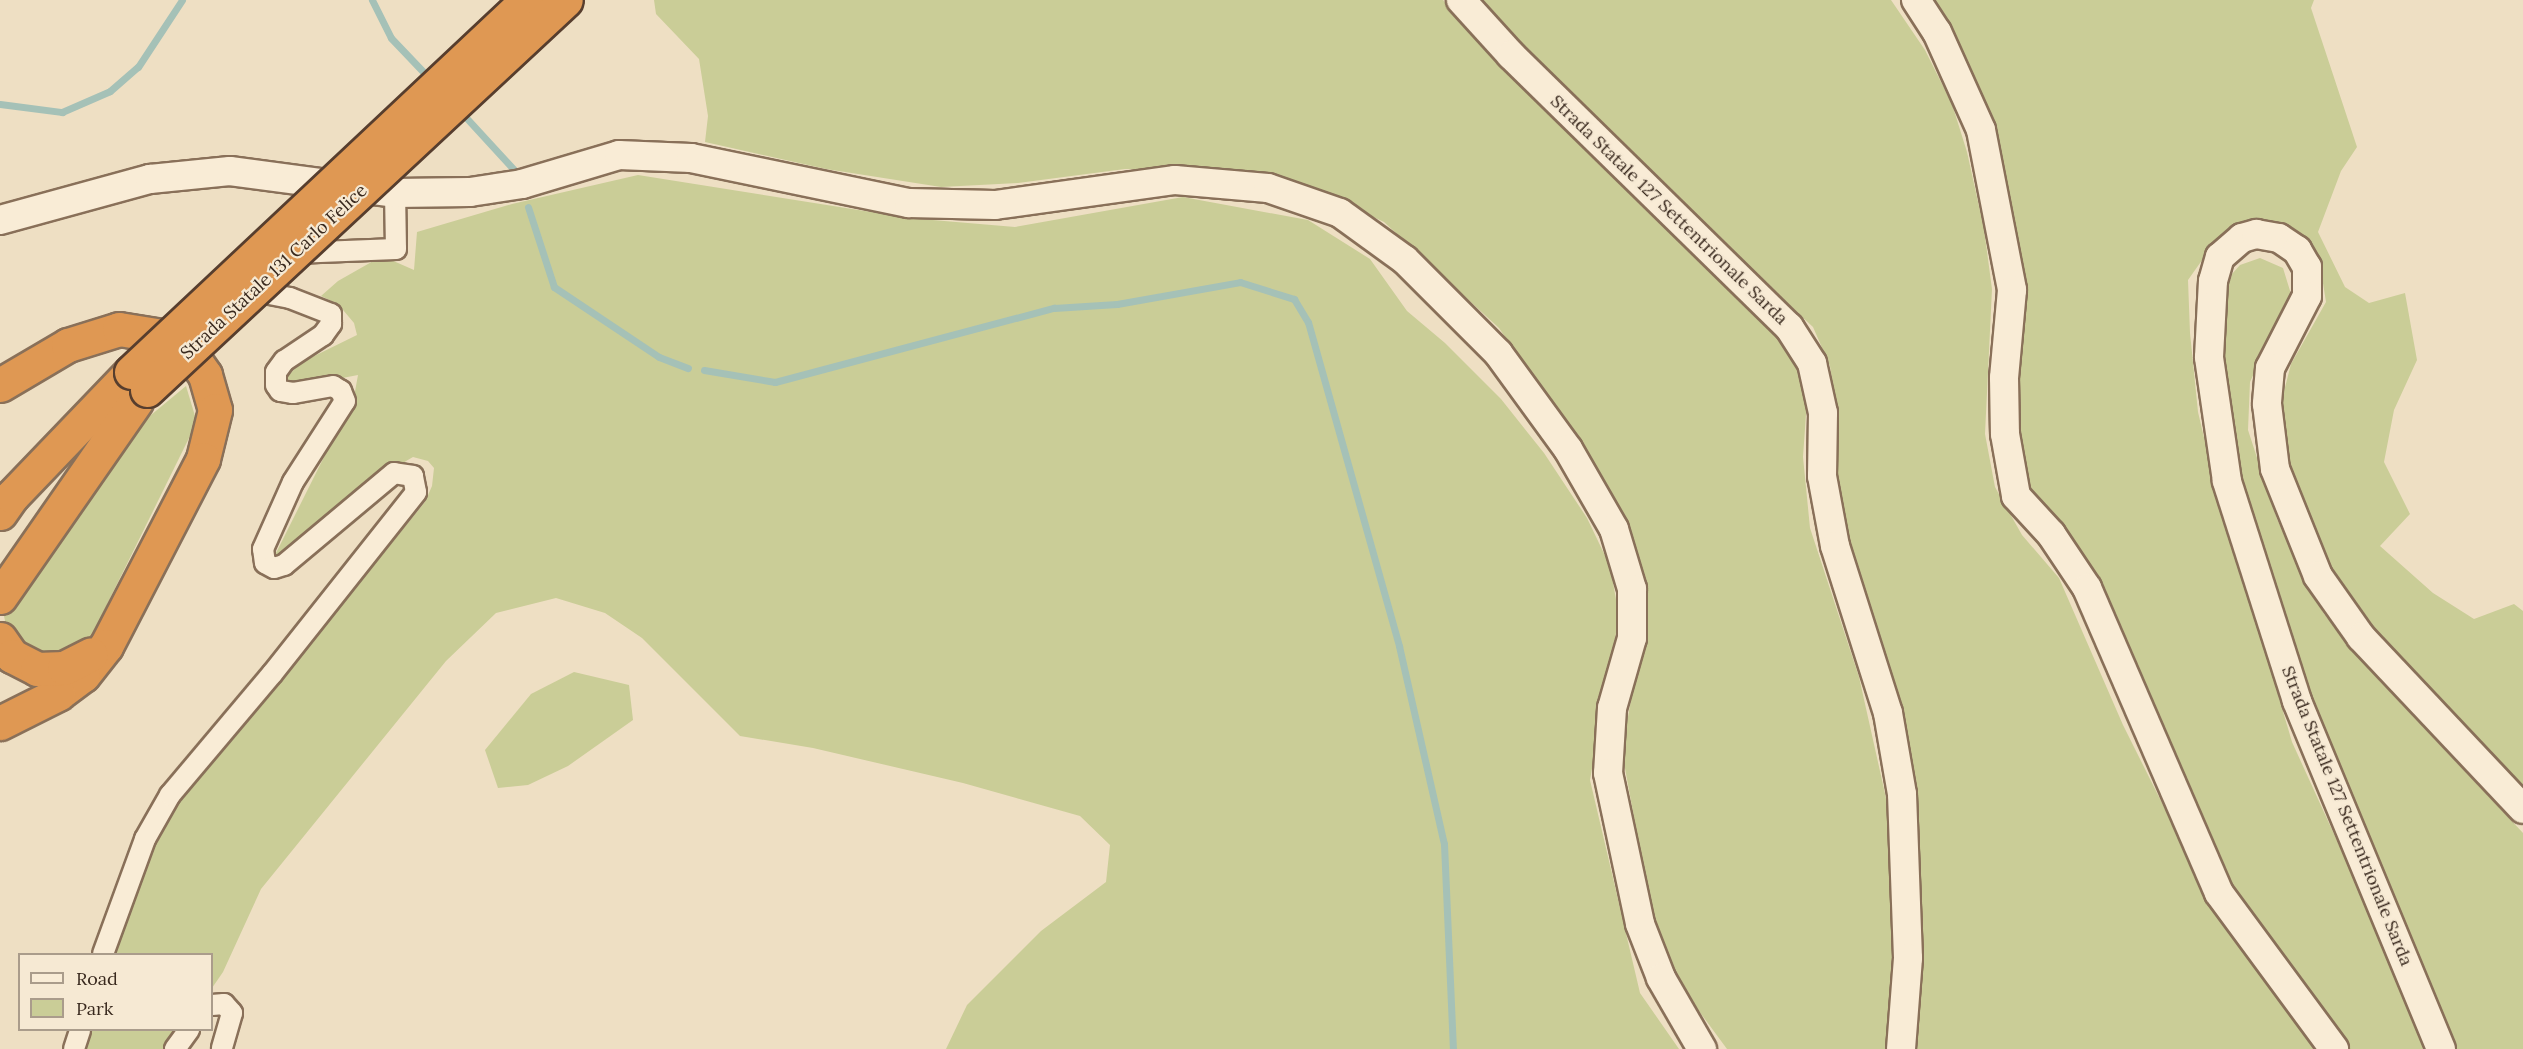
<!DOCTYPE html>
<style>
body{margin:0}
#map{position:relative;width:2523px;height:1049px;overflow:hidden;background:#eedfc3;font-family:Lora,serif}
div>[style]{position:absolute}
.green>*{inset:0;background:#cacd97}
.stream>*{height:7px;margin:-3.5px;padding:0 3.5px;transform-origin:3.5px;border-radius:3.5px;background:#a5c1b7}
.roads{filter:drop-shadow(2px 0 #897059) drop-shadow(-2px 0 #897059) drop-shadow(0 2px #897059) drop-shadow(0 -2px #897059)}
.street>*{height:20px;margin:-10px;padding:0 10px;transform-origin:10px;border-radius:10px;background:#f9ecd6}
.secondary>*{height:28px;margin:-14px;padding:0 14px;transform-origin:14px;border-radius:14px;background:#f9ecd6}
.highway>*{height:33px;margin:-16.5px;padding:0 16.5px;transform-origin:16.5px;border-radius:16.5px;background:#df9853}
.bridges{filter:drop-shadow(2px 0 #573e2e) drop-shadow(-2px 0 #573e2e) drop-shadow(0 2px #573e2e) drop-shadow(0 -2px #573e2e)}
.highway-bridge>*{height:33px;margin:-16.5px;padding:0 16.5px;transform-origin:16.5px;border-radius:16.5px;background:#df9853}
span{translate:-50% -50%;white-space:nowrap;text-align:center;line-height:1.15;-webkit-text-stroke:4.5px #f6e9d3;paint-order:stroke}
.street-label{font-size:18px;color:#39291e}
.legend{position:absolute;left:18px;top:953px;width:195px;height:78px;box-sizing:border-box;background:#f6e9d3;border:2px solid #aa9c8b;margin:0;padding:8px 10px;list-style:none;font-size:18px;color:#39291e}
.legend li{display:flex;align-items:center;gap:12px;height:30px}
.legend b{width:30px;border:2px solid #aa9c8b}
</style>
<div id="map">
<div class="green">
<i style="clip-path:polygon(654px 0,1443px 0,1640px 202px,1789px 346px,1807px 400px,1803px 457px,1810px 528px,1859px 677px,1888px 807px,1896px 992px,1887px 1049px,1727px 1049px,1682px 988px,1653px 921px,1622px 752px,1648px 600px,1628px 534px,1574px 438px,1499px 328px,1384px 222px,1312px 188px,1241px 171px,1125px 169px,1018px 183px,941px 187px,826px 169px,705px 142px,708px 116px,699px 59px,656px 14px)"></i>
<i style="clip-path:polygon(1482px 0,1891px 0,1925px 50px,1952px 104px,1967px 152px,1984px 229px,1992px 289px,1985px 434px,1995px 487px,2022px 535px,2059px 578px,2123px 725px,2201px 881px,2277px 998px,2317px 1049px,1912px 1049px,1921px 944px,1845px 532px,1834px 464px,1836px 411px,1830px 366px,1813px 327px,1678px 204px,1555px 82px)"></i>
<i style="clip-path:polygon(1932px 0,2314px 0,2311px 8px,2357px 147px,2341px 171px,2318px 232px,2345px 287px,2369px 303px,2405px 293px,2417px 360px,2394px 410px,2384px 462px,2410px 514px,2380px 546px,2433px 593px,2474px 619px,2514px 604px,2523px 611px,2523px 793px,2333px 582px,2297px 495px,2283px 446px,2282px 399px,2291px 364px,2326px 302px,2322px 277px,2300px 244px,2232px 229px,2217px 239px,2188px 280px,2190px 333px,2198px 412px,2210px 463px,2292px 742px,2375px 924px,2425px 1049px,2344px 1049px,2225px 885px,2083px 558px,2058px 520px,2028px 491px,2019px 465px,2016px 411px,2022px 301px,2003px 179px,1990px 113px)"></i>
<i style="clip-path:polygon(638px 175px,909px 218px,1015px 227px,1183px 197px,1308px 220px,1370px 259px,1407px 311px,1445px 343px,1501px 399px,1544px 453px,1587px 518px,1610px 566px,1619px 616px,1590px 780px,1640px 993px,1679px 1049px,946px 1049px,967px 1005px,1041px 931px,1106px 882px,1110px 845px,1080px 816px,963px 783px,813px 748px,740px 736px,642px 638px,605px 613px,556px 598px,496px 613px,446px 661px,261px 889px,223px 972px,212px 988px,212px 954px,113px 954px,144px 865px,188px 783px,241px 728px,425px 502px,432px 486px,434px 468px,428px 461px,413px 457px,394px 468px,283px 561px,273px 559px,354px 397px,358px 375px,290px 388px,287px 377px,300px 363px,357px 335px,354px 323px,338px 304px,321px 296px,338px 281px,382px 256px,414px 270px,417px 232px,512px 204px)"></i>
<i style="clip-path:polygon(2260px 258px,2283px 268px,2291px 294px,2250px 382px,2248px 430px,2277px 519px,2305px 580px,2324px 614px,2376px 677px,2523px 833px,2523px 1049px,2455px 1049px,2332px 757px,2249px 520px,2223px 414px,2218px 316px,2232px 274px,2240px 265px)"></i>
<i style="clip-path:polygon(186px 386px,195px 416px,190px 436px,87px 645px,70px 653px,40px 654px,22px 646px,7px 631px,4px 616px,10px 592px,116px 444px)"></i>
<i style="clip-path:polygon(574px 672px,629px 685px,633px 720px,568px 766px,528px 785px,498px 788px,485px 750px,531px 694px)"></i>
<i style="clip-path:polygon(88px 1030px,179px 1030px,165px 1049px,83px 1049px)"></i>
</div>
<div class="stream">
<i style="left:372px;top:0;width:42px;rotate:63.4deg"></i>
<i style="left:391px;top:38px;width:57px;rotate:46.4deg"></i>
<i style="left:0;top:104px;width:63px;rotate:7.4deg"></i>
<i style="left:62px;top:112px;width:52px;rotate:-23.6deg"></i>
<i style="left:110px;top:91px;width:37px;rotate:-41deg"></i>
<i style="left:138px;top:67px;width:80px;rotate:-56.7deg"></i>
<i style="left:460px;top:111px;width:84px;rotate:47.4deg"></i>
<i style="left:528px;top:207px;width:84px;rotate:72deg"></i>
<i style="left:554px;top:287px;width:126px;rotate:33.7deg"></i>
<i style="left:659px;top:357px;width:31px;rotate:21deg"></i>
<i style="left:704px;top:370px;width:72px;rotate:9.6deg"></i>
<i style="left:775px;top:382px;width:289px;rotate:-14.9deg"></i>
<i style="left:1054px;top:308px;width:63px;rotate:-3.6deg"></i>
<i style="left:1117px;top:304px;width:125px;rotate:-10.1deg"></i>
<i style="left:1240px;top:282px;width:57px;rotate:17.5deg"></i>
<i style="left:1294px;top:299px;width:27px;rotate:59deg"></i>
<i style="left:1308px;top:322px;width:337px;rotate:74.3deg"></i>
<i style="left:1399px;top:646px;width:203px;rotate:77.2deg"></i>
<i style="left:1444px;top:844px;width:205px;rotate:87.5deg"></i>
</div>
<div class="roads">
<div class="street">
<i style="left:295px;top:253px;width:101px;rotate:-2.3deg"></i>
<i style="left:396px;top:249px;width:56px;rotate:-91deg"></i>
<i style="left:103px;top:954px;width:122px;rotate:-69.9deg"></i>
<i style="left:145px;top:839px;width:51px;rotate:-60.4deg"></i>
<i style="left:170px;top:795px;width:158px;rotate:-49.9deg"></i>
<i style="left:272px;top:674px;width:232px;rotate:-51.6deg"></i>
<i style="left:416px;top:492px;width:16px;rotate:-101deg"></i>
<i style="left:413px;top:476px;width:19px;rotate:-171deg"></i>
<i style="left:394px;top:473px;width:143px;rotate:140.1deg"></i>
<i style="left:284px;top:565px;width:10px;rotate:163deg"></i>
<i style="left:274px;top:568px;width:10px;rotate:-151deg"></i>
<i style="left:265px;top:563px;width:14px;rotate:-98deg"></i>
<i style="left:263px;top:549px;width:73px;rotate:-65.9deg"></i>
<i style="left:293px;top:482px;width:96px;rotate:-57.3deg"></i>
<i style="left:345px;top:401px;width:11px;rotate:-112deg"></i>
<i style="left:341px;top:391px;width:9px;rotate:-148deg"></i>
<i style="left:333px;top:386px;width:41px;rotate:170.1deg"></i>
<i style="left:293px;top:393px;width:13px;rotate:-171deg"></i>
<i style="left:280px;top:391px;width:7px;rotate:-124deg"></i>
<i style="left:276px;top:385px;width:13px;rotate:-90deg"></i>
<i style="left:276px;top:372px;width:14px;rotate:-54deg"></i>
<i style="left:284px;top:361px;width:47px;rotate:-33.7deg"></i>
<i style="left:323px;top:335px;width:14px;rotate:-54deg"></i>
<i style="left:331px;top:324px;width:10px;rotate:-90deg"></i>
<i style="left:331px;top:314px;width:44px;rotate:-158.7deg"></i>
<i style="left:290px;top:298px;width:42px;rotate:-169deg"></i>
<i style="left:212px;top:1005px;width:12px;rotate:-5deg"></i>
<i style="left:224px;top:1004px;width:12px;rotate:48deg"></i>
<i style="left:232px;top:1013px;width:37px;rotate:106deg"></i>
<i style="left:74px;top:1049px;width:20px;rotate:-72deg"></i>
<i style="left:175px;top:1049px;width:24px;rotate:-54deg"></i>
</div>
<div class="secondary">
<i style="left:1461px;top:0;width:74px;rotate:47.7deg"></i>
<i style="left:1511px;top:55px;width:389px;rotate:44.4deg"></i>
<i style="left:1789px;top:327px;width:43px;rotate:57.4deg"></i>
<i style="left:1812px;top:363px;width:51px;rotate:77.6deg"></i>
<i style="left:1823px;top:413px;width:63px;rotate:90.9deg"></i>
<i style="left:1822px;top:476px;width:71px;rotate:79.5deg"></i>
<i style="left:1835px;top:546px;width:175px;rotate:72.4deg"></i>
<i style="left:1888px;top:713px;width:82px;rotate:80.2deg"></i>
<i style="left:1902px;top:794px;width:164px;rotate:87.9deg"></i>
<i style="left:1908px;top:958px;width:91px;rotate:94.4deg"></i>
<i style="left:1916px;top:0;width:38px;rotate:57deg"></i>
<i style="left:1937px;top:32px;width:107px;rotate:65.8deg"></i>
<i style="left:1981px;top:130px;width:163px;rotate:79deg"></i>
<i style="left:2012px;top:290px;width:88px;rotate:95.2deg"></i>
<i style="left:2004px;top:378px;width:56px;rotate:89deg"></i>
<i style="left:2005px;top:434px;width:63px;rotate:79.9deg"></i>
<i style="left:2016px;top:496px;width:52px;rotate:47.4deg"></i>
<i style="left:2051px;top:534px;width:65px;rotate:56.3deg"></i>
<i style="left:2087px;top:588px;width:332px;rotate:66.6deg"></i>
<i style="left:2219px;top:893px;width:194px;rotate:53.6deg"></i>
<i style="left:0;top:220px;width:156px;rotate:-15.3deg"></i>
<i style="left:150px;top:179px;width:80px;rotate:-5.7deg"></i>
<i style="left:230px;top:171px;width:166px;rotate:7.6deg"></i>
<i style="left:395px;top:193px;width:75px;rotate:-0.8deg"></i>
<i style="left:470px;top:192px;width:53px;rotate:-8.7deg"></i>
<i style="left:522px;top:184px;width:101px;rotate:-16.6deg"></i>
<i style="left:619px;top:155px;width:72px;rotate:2.4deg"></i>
<i style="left:691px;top:158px;width:223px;rotate:11.7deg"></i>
<i style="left:909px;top:203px;width:86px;rotate:1.3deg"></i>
<i style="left:995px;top:205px;width:182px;rotate:-7.9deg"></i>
<i style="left:1175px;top:180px;width:93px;rotate:4.9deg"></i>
<i style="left:1268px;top:188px;width:76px;rotate:19.1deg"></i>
<i style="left:1340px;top:213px;width:80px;rotate:35.9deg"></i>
<i style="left:1405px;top:260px;width:132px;rotate:45deg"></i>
<i style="left:1498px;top:353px;width:119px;rotate:53.9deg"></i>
<i style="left:1568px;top:449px;width:92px;rotate:60.1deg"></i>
<i style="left:1614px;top:529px;width:63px;rotate:73.3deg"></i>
<i style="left:1632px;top:589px;width:49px;rotate:90deg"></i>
<i style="left:1632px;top:638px;width:73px;rotate:105.9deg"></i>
<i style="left:1612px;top:708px;width:65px;rotate:93.5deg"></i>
<i style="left:1608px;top:773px;width:154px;rotate:78deg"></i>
<i style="left:1640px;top:924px;width:58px;rotate:68.7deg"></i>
<i style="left:1661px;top:978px;width:82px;rotate:60deg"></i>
<i style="left:2441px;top:1049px;width:377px;rotate:-112.5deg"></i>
<i style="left:2297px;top:701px;width:231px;rotate:-107.7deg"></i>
<i style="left:2227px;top:481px;width:125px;rotate:-98.3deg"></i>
<i style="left:2209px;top:357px;width:76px;rotate:-87deg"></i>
<i style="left:2213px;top:281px;width:25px;rotate:-74deg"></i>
<i style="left:2220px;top:257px;width:29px;rotate:-41deg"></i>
<i style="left:2242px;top:238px;width:15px;rotate:-16deg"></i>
<i style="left:2256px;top:234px;width:23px;rotate:10deg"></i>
<i style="left:2279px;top:238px;width:22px;rotate:34deg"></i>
<i style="left:2297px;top:250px;width:20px;rotate:60deg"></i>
<i style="left:2307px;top:267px;width:29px;rotate:90deg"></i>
<i style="left:2307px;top:296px;width:81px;rotate:117.2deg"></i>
<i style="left:2270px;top:368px;width:36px;rotate:95deg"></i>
<i style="left:2267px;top:404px;width:65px;rotate:83deg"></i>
<i style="left:2275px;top:469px;width:115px;rotate:68.1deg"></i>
<i style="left:2318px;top:576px;width:75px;rotate:54.8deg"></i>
<i style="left:2361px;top:637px;width:236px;rotate:46.7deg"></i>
</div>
<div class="highway">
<i style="left:0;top:385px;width:79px;rotate:-30.5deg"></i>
<i style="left:68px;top:345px;width:53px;rotate:-17.4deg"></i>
<i style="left:119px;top:329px;width:44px;rotate:9.2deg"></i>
<i style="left:162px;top:336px;width:31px;rotate:31deg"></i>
<i style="left:189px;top:352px;width:28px;rotate:55deg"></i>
<i style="left:205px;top:375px;width:36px;rotate:74deg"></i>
<i style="left:215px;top:410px;width:50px;rotate:103.8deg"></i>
<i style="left:203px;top:459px;width:211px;rotate:117.4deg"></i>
<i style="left:106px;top:646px;width:37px;rotate:128deg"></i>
<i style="left:83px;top:675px;width:31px;rotate:143deg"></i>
<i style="left:58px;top:694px;width:65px;rotate:153.4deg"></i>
<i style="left:0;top:513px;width:21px;rotate:-55deg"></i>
<i style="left:12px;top:496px;width:172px;rotate:-46.2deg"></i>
<i style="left:0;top:597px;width:239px;rotate:-55.2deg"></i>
<i style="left:0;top:639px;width:21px;rotate:55deg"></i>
<i style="left:12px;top:656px;width:28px;rotate:27deg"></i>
<i style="left:37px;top:669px;width:27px;rotate:-2deg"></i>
<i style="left:64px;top:668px;width:30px;rotate:-27deg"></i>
</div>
</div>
<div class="bridges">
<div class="highway-bridge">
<i style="left:131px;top:372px;width:543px;rotate:-43.21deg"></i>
<i style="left:147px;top:390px;width:572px;rotate:-42.95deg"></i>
</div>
</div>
<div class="street-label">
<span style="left:1669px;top:210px;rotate:44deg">Strada Statale 127 Settentrionale Sarda</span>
<span style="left:274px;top:272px;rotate:-43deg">Strada Statale 131 Carlo Felice</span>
<span style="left:2347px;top:816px;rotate:68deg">Strada Statale 127 Settentrionale Sarda</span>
</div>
<ul class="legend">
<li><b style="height:8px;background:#f9ecd6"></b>Road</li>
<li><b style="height:16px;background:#cacd97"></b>Park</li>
</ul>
</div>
